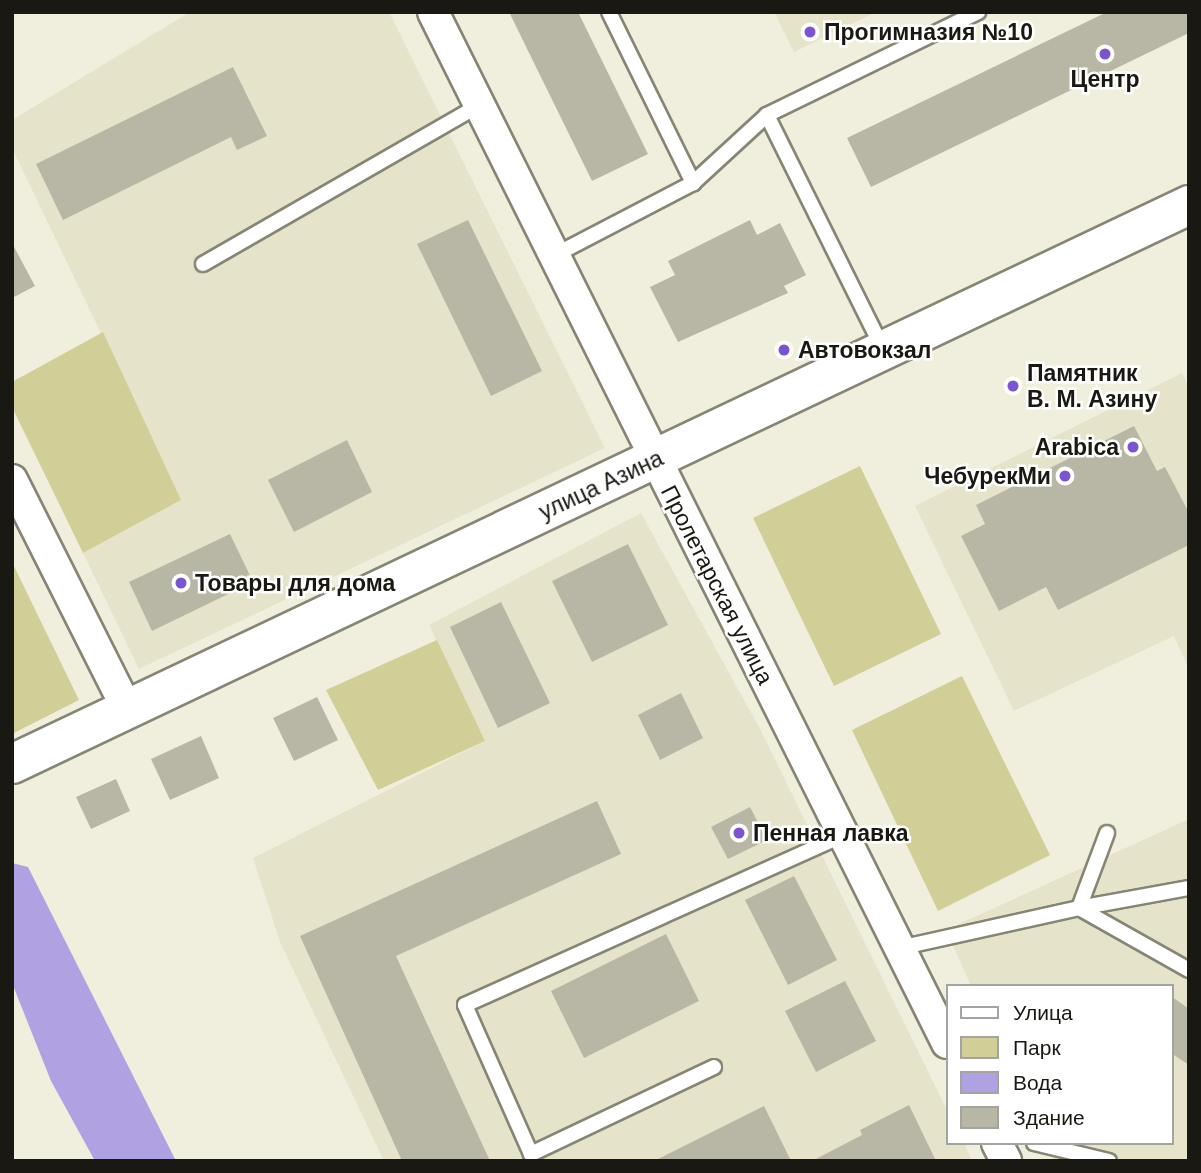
<!DOCTYPE html>
<meta charset="utf-8">
<style>
body{margin:0}
#map{position:relative;width:1201px;height:1173px;overflow:hidden;background:#f0efdd;font-family:Arial,sans-serif}
div>[style]{position:absolute}
.built>*{inset:0;background:#e5e4ca}
.green>*{inset:0;background:#d2ce98}
.water>*{inset:0;background:#b0a2e2}
.building>*{inset:0;background:#b8b7a6}
.roads{filter:drop-shadow(2px 0 #868575) drop-shadow(-2px 0 #868575) drop-shadow(0 2px #868575) drop-shadow(0 -2px #868575)}
.lane>*{height:14px;margin:-7px;padding:0 7px;transform-origin:7px;border-radius:7px;background:#fff}
.street>*{height:30px;margin:-15px;padding:0 15px;transform-origin:15px;border-radius:15px;background:#fff}
.secondary>*{height:38px;margin:-19px;padding:0 19px;transform-origin:19px;border-radius:19px;background:#fff}
.dots>*{width:19px;height:19px;translate:-50% -50%;box-sizing:border-box;border:4px solid #fff;border-radius:50%}
span{translate:-50% -50%;white-space:nowrap;text-align:center;line-height:1.15;-webkit-text-stroke:5px #fff;paint-order:stroke}
.poi-label{font-size:23px;color:#191812;font-weight:700}
.left{translate:0 -50%;text-align:left}
.right{translate:-100% -50%;text-align:right}
.street-label{font-size:23px;color:#191812}
.frame{position:absolute;inset:0;border:14px solid #191812;pointer-events:none}
.legend{position:absolute;left:946px;top:984px;width:228px;height:161px;box-sizing:border-box;background:#fff;border:2px solid #a3a3a0;margin:0;padding:9px 12px;list-style:none;font-size:21px;color:#191812}
.legend li{display:flex;align-items:center;gap:14px;height:35px}
.legend b{width:35px;border:2px solid #a3a3a0}
</style>
<div id="map">
<div class="built">
<i style="clip-path:polygon(190px 12px,389px 12px,605px 448px,139px 669px,83px 553px,181px 500px,12px 148px,12px 120px)"></i>
<i style="clip-path:polygon(774px 12px,876px 12px,794px 52px)"></i>
<i style="clip-path:polygon(1182px 373px,1189px 387px,1189px 669px,1174px 636px,1014px 711px,915px 506px)"></i>
<i style="clip-path:polygon(641px 513px,760px 729px,947px 1110px,947px 1143px,964px 1143px,972px 1161px,384px 1161px,280px 942px,253px 858px,485px 741px,429px 625px)"></i>
<i style="clip-path:polygon(1189px 819px,1189px 1161px,1054px 1161px,1045px 1143px,1171px 1143px,1171px 986px,971px 986px,946px 930px)"></i>
</div>
<div class="green">
<i style="clip-path:polygon(103px 332px,181px 500px,83px 553px,12px 407px,12px 382px)"></i>
<i style="clip-path:polygon(860px 466px,941px 634px,834px 686px,753px 518px)"></i>
<i style="clip-path:polygon(12px 562px,79px 700px,12px 734px)"></i>
<i style="clip-path:polygon(437px 640px,485px 741px,378px 790px,326px 690px)"></i>
<i style="clip-path:polygon(962px 676px,1050px 855px,938px 911px,852px 730px)"></i>
</div>
<div class="water">
<i style="clip-path:polygon(12px 863px,28px 867px,176px 1161px,95px 1161px,51px 1081px,12px 983px)"></i>
</div>
<div class="building">
<i style="clip-path:polygon(509px 12px,578px 12px,648px 154px,592px 181px)"></i>
<i style="clip-path:polygon(1107px 12px,1189px 12px,1189px 33px,871px 187px,847px 138px)"></i>
<i style="clip-path:polygon(233px 67px,267px 136px,237px 150px,231px 137px,63px 220px,36px 164px)"></i>
<i style="clip-path:polygon(468px 220px,542px 371px,491px 396px,417px 244px)"></i>
<i style="clip-path:polygon(750px 220px,757px 235px,780px 223px,806px 275px,784px 286px,788px 293px,678px 342px,650px 287px,675px 275px,668px 261px)"></i>
<i style="clip-path:polygon(12px 243px,35px 286px,12px 298px)"></i>
<i style="clip-path:polygon(1134px 426px,1157px 471px,1165px 467px,1189px 513px,1189px 545px,1058px 610px,1046px 587px,999px 611px,961px 536px,985px 524px,976px 505px)"></i>
<i style="clip-path:polygon(347px 440px,372px 492px,294px 532px,268px 480px)"></i>
<i style="clip-path:polygon(230px 534px,253px 582px,152px 631px,129px 582px)"></i>
<i style="clip-path:polygon(628px 544px,668px 625px,592px 662px,552px 581px)"></i>
<i style="clip-path:polygon(501px 602px,550px 703px,498px 728px,450px 627px)"></i>
<i style="clip-path:polygon(681px 693px,703px 738px,660px 760px,638px 715px)"></i>
<i style="clip-path:polygon(317px 697px,338px 740px,294px 761px,273px 718px)"></i>
<i style="clip-path:polygon(201px 736px,219px 778px,170px 800px,151px 759px)"></i>
<i style="clip-path:polygon(116px 779px,130px 811px,91px 829px,76px 797px)"></i>
<i style="clip-path:polygon(597px 801px,621px 854px,396px 956px,490px 1161px,402px 1161px,300px 936px)"></i>
<i style="clip-path:polygon(750px 807px,767px 840px,728px 859px,711px 827px)"></i>
<i style="clip-path:polygon(794px 876px,837px 960px,788px 985px,745px 900px)"></i>
<i style="clip-path:polygon(666px 934px,699px 1001px,584px 1058px,551px 991px)"></i>
<i style="clip-path:polygon(845px 981px,876px 1041px,816px 1072px,785px 1011px)"></i>
<i style="clip-path:polygon(1171px 996px,1189px 1009px,1189px 1065px,1171px 1053px)"></i>
<i style="clip-path:polygon(909px 1105px,936px 1161px,812px 1161px,862px 1135px,860px 1130px)"></i>
<i style="clip-path:polygon(764px 1106px,791px 1161px,654px 1161px)"></i>
</div>
<div class="roads">
<div class="lane">
<i style="left:609px;top:12px;width:191px;rotate:63.8deg"></i>
<i style="left:553px;top:256px;width:158px;rotate:-27.5deg"></i>
<i style="left:693px;top:183px;width:100px;rotate:-42.6deg"></i>
<i style="left:203px;top:264px;width:317px;rotate:-29.9deg"></i>
<i style="left:883px;top:349px;width:261px;rotate:-116.4deg"></i>
<i style="left:767px;top:115px;width:235px;rotate:-26deg"></i>
<i style="left:1079px;top:908px;width:126px;rotate:29.4deg"></i>
<i style="left:1079px;top:908px;width:112px;rotate:-10.3deg"></i>
<i style="left:899px;top:948px;width:184px;rotate:-12.5deg"></i>
<i style="left:1079px;top:908px;width:80px;rotate:-69.5deg"></i>
<i style="left:714px;top:1067px;width:203px;rotate:154.6deg"></i>
<i style="left:531px;top:1154px;width:163px;rotate:-113.9deg"></i>
<i style="left:465px;top:1005px;width:414px;rotate:-24.2deg"></i>
<i style="left:1034px;top:1143px;width:77px;rotate:13.5deg"></i>
</div>
<div class="street">
<i style="left:433px;top:12px;width:1152px;rotate:63.5deg"></i>
<i style="left:12px;top:480px;width:258px;rotate:63.3deg"></i>
<i style="left:997px;top:1143px;width:20px;rotate:63deg"></i>
</div>
<div class="secondary">
<i style="left:12px;top:764px;width:1303px;rotate:-25.4deg"></i>
</div>
</div>
<div class="dots">
<i style="left:810px;top:32px;background:#7a55ce"></i>
<i style="left:1105px;top:54px;background:#7a55ce"></i>
<i style="left:784px;top:350px;background:#7a55ce"></i>
<i style="left:1013px;top:386px;background:#7a55ce"></i>
<i style="left:1133px;top:447px;background:#7a55ce"></i>
<i style="left:1065px;top:476px;background:#7a55ce"></i>
<i style="left:181px;top:583px;background:#7a55ce"></i>
<i style="left:739px;top:833px;background:#7a55ce"></i>
</div>
<div class="poi-label">
<span class="left" style="left:824px;top:32px">Прогимназия №10</span>
<span style="left:1105px;top:79px">Центр</span>
<span class="left" style="left:798px;top:350px">Автовокзал</span>
<span class="left" style="left:1027px;top:386px">Памятник<br>В. М. Азину</span>
<span class="right" style="left:1119px;top:447px">Arabica</span>
<span class="right" style="left:1051px;top:476px">ЧебурекМи</span>
<span class="left" style="left:195px;top:583px">Товары для дома</span>
<span class="left" style="left:753px;top:833px">Пенная лавка</span>
</div>
<div class="street-label">
<span style="left:601px;top:485px;rotate:-25deg">улица Азина</span>
<span style="left:717px;top:585px;rotate:63deg">Пролетарская улица</span>
</div>
<div class="frame"></div>
<ul class="legend">
<li><b style="height:9px;background:#fff"></b>Улица</li>
<li><b style="height:19px;background:#d2ce98"></b>Парк</li>
<li><b style="height:19px;background:#b0a2e2"></b>Вода</li>
<li><b style="height:19px;background:#b8b7a6"></b>Здание</li>
</ul>
</div>
